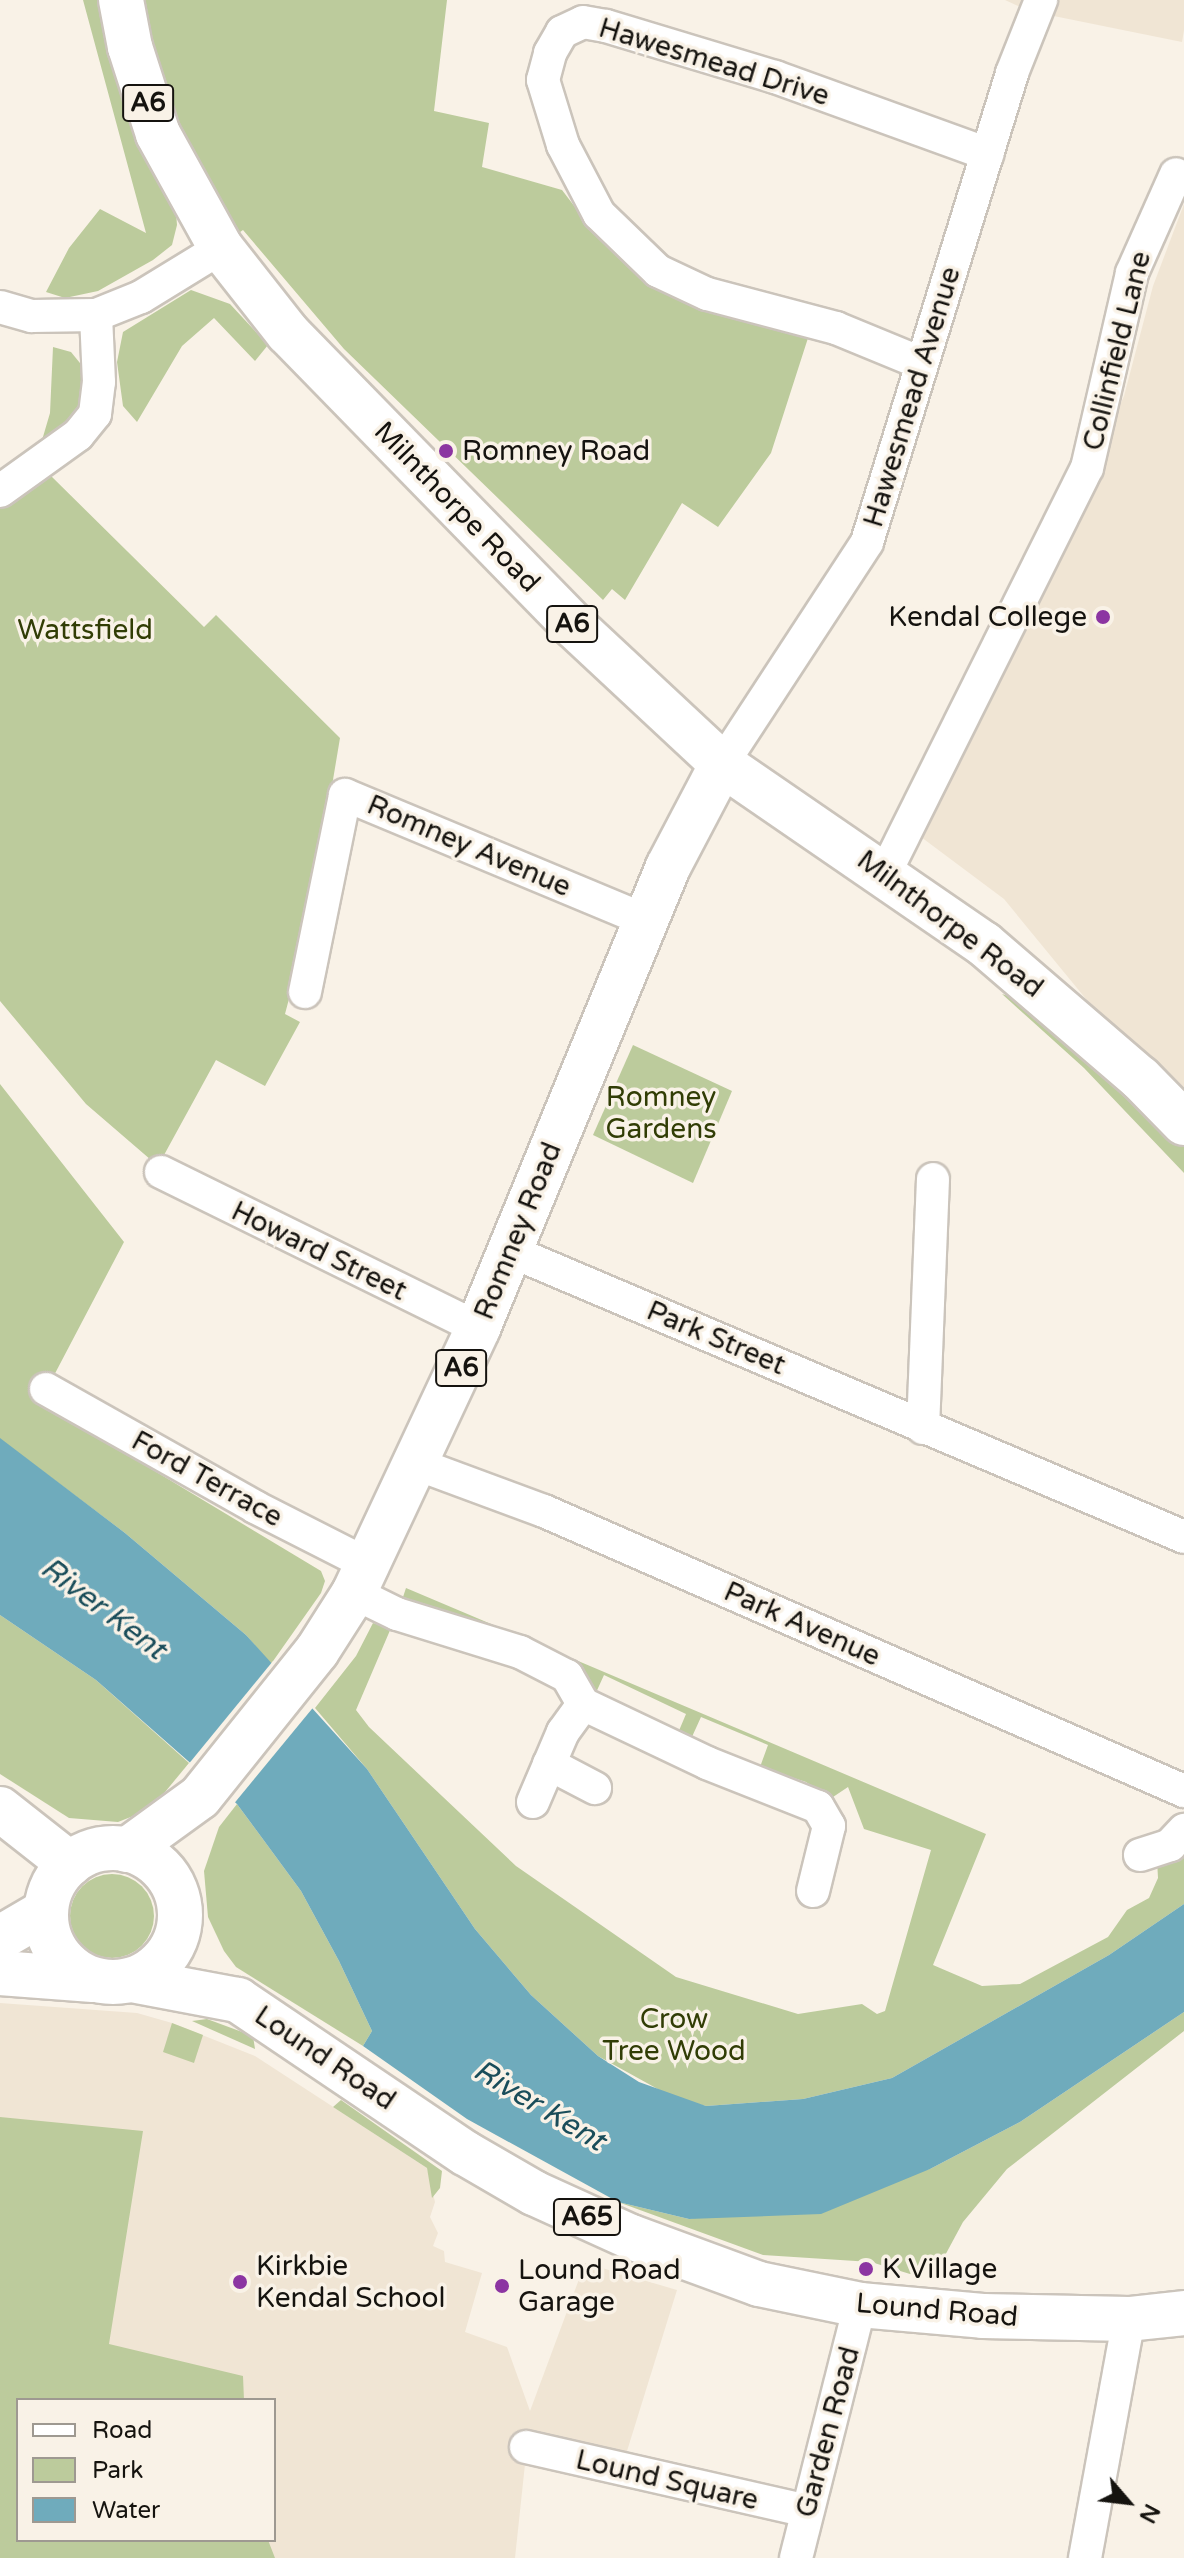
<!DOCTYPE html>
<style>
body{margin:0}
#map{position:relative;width:1184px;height:2558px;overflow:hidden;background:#f9f2e7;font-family:"Varela Round",sans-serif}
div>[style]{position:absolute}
.built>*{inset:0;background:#f0e5d4}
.green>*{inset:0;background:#bccb9c}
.round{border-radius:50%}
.water>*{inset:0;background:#6fabbc}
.pier>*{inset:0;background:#f9f2e7}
.roads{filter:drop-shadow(2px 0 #cbc4bb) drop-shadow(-2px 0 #cbc4bb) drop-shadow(0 2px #cbc4bb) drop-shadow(0 -2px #cbc4bb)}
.street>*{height:32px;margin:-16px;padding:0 16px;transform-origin:16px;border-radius:16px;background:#fff}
.secondary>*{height:44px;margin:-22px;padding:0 22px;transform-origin:22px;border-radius:22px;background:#fff}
.primary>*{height:44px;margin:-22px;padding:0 22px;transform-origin:22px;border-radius:22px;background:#fff}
.primary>.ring{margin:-22px;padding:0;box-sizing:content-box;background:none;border:44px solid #fff;border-radius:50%}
.highway>*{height:44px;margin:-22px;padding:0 22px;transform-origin:22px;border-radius:22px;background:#fff}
.dots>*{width:22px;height:22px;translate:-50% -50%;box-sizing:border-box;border:4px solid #f9f2e7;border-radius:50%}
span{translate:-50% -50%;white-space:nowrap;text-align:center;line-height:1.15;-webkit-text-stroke:7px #f9f2e7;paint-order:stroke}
.shield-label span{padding:2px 6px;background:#f9f2e7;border:2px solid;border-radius:6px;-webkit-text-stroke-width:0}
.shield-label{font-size:26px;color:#15130f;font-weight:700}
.street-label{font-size:28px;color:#15130f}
.poi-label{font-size:28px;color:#15130f}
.left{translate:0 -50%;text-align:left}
.right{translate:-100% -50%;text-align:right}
.park-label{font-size:28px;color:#313d05}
.water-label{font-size:30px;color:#1a4d5a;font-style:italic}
.legend{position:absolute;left:16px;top:2398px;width:260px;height:144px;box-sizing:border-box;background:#f9f2e7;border:2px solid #9e9991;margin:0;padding:10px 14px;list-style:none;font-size:24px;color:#15130f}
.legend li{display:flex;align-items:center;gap:16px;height:40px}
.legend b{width:40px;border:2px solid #9e9991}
.north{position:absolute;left:1088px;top:2462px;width:80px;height:80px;-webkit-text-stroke:6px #f9f2e7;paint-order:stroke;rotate:118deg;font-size:22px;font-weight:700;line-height:32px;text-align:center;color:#15130f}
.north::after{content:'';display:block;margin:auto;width:28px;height:36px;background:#15130f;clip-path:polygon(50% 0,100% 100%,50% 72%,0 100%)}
</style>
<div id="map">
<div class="built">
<i style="clip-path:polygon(1005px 0,1184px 0,1184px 30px,1182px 42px,1029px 11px)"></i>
<i style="clip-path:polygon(1184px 204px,1184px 1094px,1095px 1010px,1004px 899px,921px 837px,1124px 396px,1153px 286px)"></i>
<i style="clip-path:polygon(evenodd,0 2003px,137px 2013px,172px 2023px,255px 2056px,427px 2168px,435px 2202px,430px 2217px,438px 2233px,433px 2246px,444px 2251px,445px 2262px,482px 2273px,465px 2332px,507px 2347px,530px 2411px,585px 2263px,677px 2290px,623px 2464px,528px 2436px,515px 2558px,0 2558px,0 2003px,18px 2400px,274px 2400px,274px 2540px,18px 2540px,18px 2400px)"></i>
</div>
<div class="green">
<i style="clip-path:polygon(83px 0,101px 0,133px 132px,176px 212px,177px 225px,172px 245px,153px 260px,98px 291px,65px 298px,46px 292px,69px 248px,100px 209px,146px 233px)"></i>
<i style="clip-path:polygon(140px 0,447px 0,434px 111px,489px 123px,482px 167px,562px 190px,591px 228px,650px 280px,702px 310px,808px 338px,771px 453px,718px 527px,682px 503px,625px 600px,612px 589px,603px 600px,344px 349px,243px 230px,230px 239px,177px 136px)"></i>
<i style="clip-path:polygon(191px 290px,230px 304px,268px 345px,255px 361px,214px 318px,182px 346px,137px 422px,123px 406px,117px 362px,123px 332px)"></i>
<i style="clip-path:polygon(53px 347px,71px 352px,84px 368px,86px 402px,73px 425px,40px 447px,50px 413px)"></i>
<i style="clip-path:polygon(49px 474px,204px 627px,216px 615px,340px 738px,309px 923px,285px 1014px,300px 1022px,265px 1086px,216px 1060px,158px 1166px,86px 1104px,0 1001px,0 509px)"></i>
<i style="clip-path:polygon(1002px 994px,1020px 1000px,1125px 1088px,1184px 1147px,1184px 1173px,1084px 1068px)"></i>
<i style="clip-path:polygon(633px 1045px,732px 1091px,693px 1183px,593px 1135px)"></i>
<i style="clip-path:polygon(0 1084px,124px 1242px,40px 1402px,321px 1571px,325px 1581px,321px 1593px,271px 1664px,246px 1635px,125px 1533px,0 1439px)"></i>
<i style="clip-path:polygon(406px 1588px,986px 1834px,933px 1965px,982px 1986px,1020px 1984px,1108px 1937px,1127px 1910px,1149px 1898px,1158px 1878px,1157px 1860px,1184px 1848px,1184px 1904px,1109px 1955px,892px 2078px,803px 2099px,706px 2106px,674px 2098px,598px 2056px,531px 1995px,475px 1929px,367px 1769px,315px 1708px,356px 1656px,373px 1623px,391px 1628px,356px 1710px,369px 1727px,516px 1866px,676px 1977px,798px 2014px,862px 2004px,877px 2014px,885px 2011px,931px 1850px,864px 1829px,848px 1787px,830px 1799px,806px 1782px,760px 1767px,768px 1745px,701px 1717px,691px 1739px,678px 1733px,686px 1714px,604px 1675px,594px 1697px,402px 1600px)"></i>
<i style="clip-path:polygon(0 1615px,96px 1680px,189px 1763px,151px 1809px,118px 1822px,69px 1818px,0 1774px)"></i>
<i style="clip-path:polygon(237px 1804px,301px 1891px,339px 1961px,372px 2031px,363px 2046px,236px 1967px,224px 1951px,208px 1917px,204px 1871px,219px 1827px)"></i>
<i class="round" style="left:70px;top:1874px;width:84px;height:84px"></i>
<i style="clip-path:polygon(1184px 2012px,1184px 2031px,1007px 2169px,963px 2222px,942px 2261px,928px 2269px,910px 2274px,871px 2262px,763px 2255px,618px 2202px,689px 2219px,930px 2169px,1020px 2122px)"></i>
<i style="clip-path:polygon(207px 2019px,253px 2036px,255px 2049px,192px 2021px)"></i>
<i style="clip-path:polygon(172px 2023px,203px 2035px,194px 2063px,163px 2052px)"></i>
<i style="clip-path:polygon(341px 2100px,442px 2171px,440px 2188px,432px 2198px,427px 2168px,333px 2107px)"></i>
<i style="clip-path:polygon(0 2117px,143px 2131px,109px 2344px,243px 2376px,244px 2400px,18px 2400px,18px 2540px,268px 2540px,275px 2558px,0 2558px)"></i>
</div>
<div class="water">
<i style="clip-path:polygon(0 1438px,125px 1533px,246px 1635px,367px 1769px,475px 1929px,531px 1995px,598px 2056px,639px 2082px,706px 2106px,803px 2099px,892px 2078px,1109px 1955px,1184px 1904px,1184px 2012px,1020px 2122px,930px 2169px,821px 2214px,689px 2219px,618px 2202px,467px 2119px,363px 2046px,372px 2031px,339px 1961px,301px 1891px,237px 1804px,96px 1680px,0 1615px)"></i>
</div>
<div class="pier">
<i style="clip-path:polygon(273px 1661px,316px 1704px,232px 1806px,187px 1766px)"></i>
</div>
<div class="roads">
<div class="street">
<i style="left:0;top:307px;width:33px;rotate:16deg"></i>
<i style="left:32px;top:316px;width:64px;rotate:-0.9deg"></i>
<i style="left:96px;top:315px;width:48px;rotate:-21.8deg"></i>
<i style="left:141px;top:297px;width:94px;rotate:-31.5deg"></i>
<i style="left:921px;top:363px;width:92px;rotate:-157.6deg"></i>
<i style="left:836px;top:328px;width:133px;rotate:-165.2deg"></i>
<i style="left:707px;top:294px;width:54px;rotate:-154.9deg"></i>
<i style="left:658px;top:271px;width:82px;rotate:-136deg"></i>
<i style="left:599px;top:214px;width:78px;rotate:-117.6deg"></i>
<i style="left:563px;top:145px;width:68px;rotate:-107.1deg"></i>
<i style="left:543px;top:80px;width:28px;rotate:-75deg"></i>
<i style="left:550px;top:53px;width:24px;rotate:-60deg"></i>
<i style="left:562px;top:32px;width:23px;rotate:-25deg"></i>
<i style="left:583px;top:22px;width:23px;rotate:10deg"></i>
<i style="left:606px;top:26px;width:177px;rotate:16.8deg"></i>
<i style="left:775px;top:77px;width:226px;rotate:19.9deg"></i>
<i style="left:0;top:491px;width:96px;rotate:-35.7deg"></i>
<i style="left:78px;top:435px;width:27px;rotate:-51deg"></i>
<i style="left:95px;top:414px;width:32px;rotate:-83deg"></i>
<i style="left:99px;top:382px;width:67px;rotate:-92.6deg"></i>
<i style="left:722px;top:764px;width:265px;rotate:-56.8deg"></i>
<i style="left:867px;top:542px;width:491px;rotate:-72.8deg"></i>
<i style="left:1012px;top:73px;width:79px;rotate:-68.3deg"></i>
<i style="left:886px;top:871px;width:450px;rotate:-63.5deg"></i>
<i style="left:1087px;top:468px;width:200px;rotate:-77deg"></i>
<i style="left:1132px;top:273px;width:108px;rotate:-66deg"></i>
<i style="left:305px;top:992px;width:201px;rotate:-78.5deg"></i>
<i style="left:345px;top:795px;width:326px;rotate:22.6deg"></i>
<i style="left:161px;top:1172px;width:353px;rotate:26.2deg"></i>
<i style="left:508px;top:1250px;width:734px;rotate:23deg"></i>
<i style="left:46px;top:1389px;width:240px;rotate:29.4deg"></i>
<i style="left:255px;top:1507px;width:128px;rotate:27deg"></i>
<i style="left:923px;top:1428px;width:249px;rotate:-87.7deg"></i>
<i style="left:417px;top:1464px;width:135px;rotate:20.3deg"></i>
<i style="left:544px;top:1511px;width:699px;rotate:23.63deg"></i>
<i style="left:354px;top:1593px;width:48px;rotate:26deg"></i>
<i style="left:397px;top:1614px;width:129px;rotate:17.2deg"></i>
<i style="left:520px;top:1652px;width:53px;rotate:27.1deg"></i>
<i style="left:567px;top:1676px;width:32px;rotate:60deg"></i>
<i style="left:583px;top:1704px;width:137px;rotate:25.4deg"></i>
<i style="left:707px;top:1763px;width:119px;rotate:21.6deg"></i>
<i style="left:818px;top:1807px;width:22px;rotate:60deg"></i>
<i style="left:829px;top:1826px;width:67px;rotate:103.8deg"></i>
<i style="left:549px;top:1764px;width:52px;rotate:27.6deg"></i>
<i style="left:533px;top:1802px;width:76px;rotate:-66.8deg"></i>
<i style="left:563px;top:1732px;width:34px;rotate:-54deg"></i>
<i style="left:1140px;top:1855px;width:32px;rotate:-18deg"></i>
<i style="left:1170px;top:1845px;width:21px;rotate:-47deg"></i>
<i style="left:526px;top:2447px;width:288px;rotate:12.8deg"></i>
<i style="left:796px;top:2558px;width:261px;rotate:-75.8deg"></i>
<i style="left:1085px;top:2558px;width:243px;rotate:-79.6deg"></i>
</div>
<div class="secondary">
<i style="left:0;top:1809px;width:89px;rotate:38.2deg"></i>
</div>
<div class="primary">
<i class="ring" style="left:46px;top:1848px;width:90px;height:90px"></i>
<i style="left:127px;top:1850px;width:90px;rotate:-36deg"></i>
<i style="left:200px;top:1797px;width:187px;rotate:-51.3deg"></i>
<i style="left:317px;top:1651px;width:69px;rotate:-57.5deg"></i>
<i style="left:354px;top:1593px;width:293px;rotate:-64.9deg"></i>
<i style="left:478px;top:1328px;width:499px;rotate:-67.6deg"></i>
<i style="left:668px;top:867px;width:116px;rotate:-62.3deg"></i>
<i style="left:0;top:1938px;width:53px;rotate:-30.4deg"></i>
<i style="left:0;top:1973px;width:93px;rotate:4.3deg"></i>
<i style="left:131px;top:1980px;width:109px;rotate:10.6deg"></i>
<i style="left:238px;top:2000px;width:274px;rotate:34deg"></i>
<i style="left:465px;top:2153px;width:80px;rotate:30.1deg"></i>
<i style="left:534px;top:2193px;width:107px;rotate:24.4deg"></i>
<i style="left:631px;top:2237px;width:136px;rotate:20.2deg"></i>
<i style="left:759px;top:2284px;width:103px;rotate:11.7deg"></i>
<i style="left:860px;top:2305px;width:123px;rotate:5.1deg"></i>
<i style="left:983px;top:2316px;width:146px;rotate:1.2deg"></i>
<i style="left:1129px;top:2319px;width:55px;rotate:-6.2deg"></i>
</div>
<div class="highway">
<i style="left:121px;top:0;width:48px;rotate:79.2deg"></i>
<i style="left:130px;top:47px;width:91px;rotate:72.2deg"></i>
<i style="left:158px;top:134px;width:130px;rotate:61.1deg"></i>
<i style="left:221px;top:248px;width:108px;rotate:51.8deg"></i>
<i style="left:288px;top:333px;width:409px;rotate:45.7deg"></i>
<i style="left:574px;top:626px;width:202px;rotate:43deg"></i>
<i style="left:722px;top:764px;width:318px;rotate:34.5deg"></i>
<i style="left:984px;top:944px;width:206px;rotate:40.7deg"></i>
<i style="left:1140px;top:1078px;width:63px;rotate:45.6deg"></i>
</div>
</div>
<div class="dots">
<i style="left:446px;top:451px;background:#8c35a2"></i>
<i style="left:1103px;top:617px;background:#8c35a2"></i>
<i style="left:866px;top:2269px;background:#8c35a2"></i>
<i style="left:240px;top:2282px;background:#8c35a2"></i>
<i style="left:502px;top:2286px;background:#8c35a2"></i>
</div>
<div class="shield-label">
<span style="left:148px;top:103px">A6</span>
<span style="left:572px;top:624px">A6</span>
<span style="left:461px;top:1368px">A6</span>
<span style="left:587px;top:2217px">A65</span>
</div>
<div class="street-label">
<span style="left:714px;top:62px;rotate:17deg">Hawesmead Drive</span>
<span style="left:1117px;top:351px;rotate:-76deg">Collinfield Lane</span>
<span style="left:912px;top:397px;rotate:-73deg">Hawesmead Avenue</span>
<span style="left:457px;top:507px;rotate:46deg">Milnthorpe Road</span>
<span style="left:469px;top:846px;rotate:23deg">Romney Avenue</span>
<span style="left:950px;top:924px;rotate:37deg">Milnthorpe Road</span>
<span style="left:518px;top:1231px;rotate:-68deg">Romney Road</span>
<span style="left:319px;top:1251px;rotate:26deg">Howard Street</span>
<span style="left:716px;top:1338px;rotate:23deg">Park Street</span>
<span style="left:207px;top:1479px;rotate:29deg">Ford Terrace</span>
<span style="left:802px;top:1624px;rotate:24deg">Park Avenue</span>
<span style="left:325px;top:2058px;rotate:34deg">Lound Road</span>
<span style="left:937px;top:2310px;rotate:5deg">Lound Road</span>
<span style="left:828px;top:2432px;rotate:-75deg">Garden Road</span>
<span style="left:667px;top:2480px;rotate:13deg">Lound Square</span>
</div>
<div class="poi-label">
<span class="left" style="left:462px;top:451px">Romney Road</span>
<span class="right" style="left:1087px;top:617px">Kendal College</span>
<span class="left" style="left:256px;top:2282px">Kirkbie<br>Kendal School</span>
<span class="left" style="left:882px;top:2269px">K Village</span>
<span class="left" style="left:518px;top:2286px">Lound Road<br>Garage</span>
</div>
<div class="park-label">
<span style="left:85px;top:630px">Wattsfield</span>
<span style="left:661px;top:1113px">Romney<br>Gardens</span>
<span style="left:674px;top:2035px">Crow<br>Tree Wood</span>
</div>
<div class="water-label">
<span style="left:103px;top:1609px;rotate:37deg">River Kent</span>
<span style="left:539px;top:2106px;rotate:31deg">River Kent</span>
</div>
<ul class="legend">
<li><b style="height:10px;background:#fff"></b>Road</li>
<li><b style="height:22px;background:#bccb9c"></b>Park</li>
<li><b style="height:22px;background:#6fabbc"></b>Water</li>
</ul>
<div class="north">N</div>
</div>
